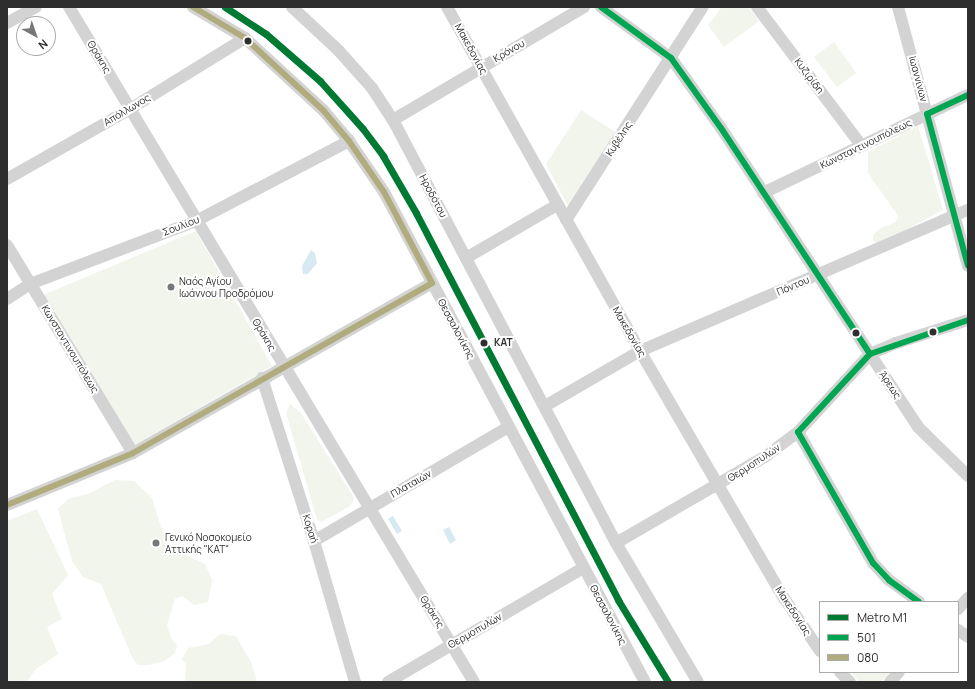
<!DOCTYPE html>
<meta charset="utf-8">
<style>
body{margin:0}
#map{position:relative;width:975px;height:689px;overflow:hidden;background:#fff;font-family:Manrope,sans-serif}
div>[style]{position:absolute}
.green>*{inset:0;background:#f1f5eb}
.water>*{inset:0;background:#d7eaf2}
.street>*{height:12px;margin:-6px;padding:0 6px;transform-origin:6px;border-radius:6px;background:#d3d3d3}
.bus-1>*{height:6px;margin:-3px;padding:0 3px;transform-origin:3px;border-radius:3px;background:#00a651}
.bus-2>*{height:6px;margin:-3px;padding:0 3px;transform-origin:3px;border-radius:3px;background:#b1ac7e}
.metro-1>*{height:7px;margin:-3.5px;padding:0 3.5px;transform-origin:3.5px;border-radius:3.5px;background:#007a33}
.dots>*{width:11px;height:11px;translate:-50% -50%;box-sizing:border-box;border:2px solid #fff;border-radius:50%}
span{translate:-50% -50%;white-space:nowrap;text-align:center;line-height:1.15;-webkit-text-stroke:4px #fff;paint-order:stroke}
.street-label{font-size:10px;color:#2e2e2e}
.poi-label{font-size:10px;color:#2e2e2e}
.left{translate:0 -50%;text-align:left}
.stop-label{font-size:10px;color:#2e2e2e;font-weight:700}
.frame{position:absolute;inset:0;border:8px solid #2e2e2e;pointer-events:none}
.legend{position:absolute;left:819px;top:601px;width:140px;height:72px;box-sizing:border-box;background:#fff;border:1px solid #ababab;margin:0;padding:5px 7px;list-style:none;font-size:12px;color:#2e2e2e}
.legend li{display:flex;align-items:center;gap:8px;height:20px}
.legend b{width:20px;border:1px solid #ababab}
.north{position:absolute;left:16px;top:16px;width:40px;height:40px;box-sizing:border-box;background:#fff;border:1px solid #ababab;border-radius:50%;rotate:140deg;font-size:11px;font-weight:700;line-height:16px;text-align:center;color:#2e2e2e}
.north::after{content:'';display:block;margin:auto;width:14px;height:18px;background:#777;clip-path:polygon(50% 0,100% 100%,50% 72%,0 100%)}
</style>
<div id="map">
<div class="green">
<i style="clip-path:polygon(722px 7px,749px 7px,759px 21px,724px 47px,708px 25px)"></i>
<i style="clip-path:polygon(834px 42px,856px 73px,837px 87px,814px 57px)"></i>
<i style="clip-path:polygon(581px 110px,617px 133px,568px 206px,546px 164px)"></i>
<i style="clip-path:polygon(918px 126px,943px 210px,880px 244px,873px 241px,873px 235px,881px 228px,896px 222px,898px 216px,868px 173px,868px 152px)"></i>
<i style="clip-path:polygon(196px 231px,272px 366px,134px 445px,43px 295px)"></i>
<i style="clip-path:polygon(290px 404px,301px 413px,354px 498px,350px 506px,321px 522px,317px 520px,286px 413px)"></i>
<i style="clip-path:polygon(115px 480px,134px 481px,152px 498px,161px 527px,173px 549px,205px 564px,212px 580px,208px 602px,194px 605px,182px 596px,175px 599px,167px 625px,171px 638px,177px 645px,175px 653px,164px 661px,149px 665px,138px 665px,132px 657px,101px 584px,83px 577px,72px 561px,58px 509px,68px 499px,88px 494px)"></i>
<i style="clip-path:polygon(37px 509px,68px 575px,52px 594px,62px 619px,47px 627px,58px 654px,36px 669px,26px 682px,7px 682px,7px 521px)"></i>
<i style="clip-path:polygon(220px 634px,236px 636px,251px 662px,257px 682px,185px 682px,186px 664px,182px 659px,188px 648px,209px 644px)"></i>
<i style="clip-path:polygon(851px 672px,890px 672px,881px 682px,859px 682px)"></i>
</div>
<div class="water">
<i style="clip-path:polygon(311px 250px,315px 253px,317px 263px,308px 274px,303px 274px,302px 266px)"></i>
<i style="clip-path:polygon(393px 516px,402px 531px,397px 534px,388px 519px)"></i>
<i style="clip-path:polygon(449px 527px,456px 540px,450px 544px,443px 530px)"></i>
</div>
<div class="street">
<i style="left:69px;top:7px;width:787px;rotate:59.04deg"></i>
<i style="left:193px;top:7px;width:61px;rotate:30.8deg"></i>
<i style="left:245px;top:38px;width:108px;rotate:42.7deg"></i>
<i style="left:324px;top:111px;width:39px;rotate:50deg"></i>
<i style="left:349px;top:141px;width:62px;rotate:55.5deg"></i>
<i style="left:384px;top:192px;width:555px;rotate:61.96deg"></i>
<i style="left:292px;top:7px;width:64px;rotate:43.1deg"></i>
<i style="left:339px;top:51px;width:50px;rotate:48.3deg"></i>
<i style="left:372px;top:88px;width:38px;rotate:57deg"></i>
<i style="left:393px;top:120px;width:478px;rotate:62.2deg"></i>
<i style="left:616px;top:543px;width:161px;rotate:59.5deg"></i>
<i style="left:447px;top:7px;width:394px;rotate:60.7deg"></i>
<i style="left:640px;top:351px;width:286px;rotate:59.8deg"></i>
<i style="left:784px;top:598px;width:64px;rotate:55.8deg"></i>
<i style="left:601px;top:7px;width:87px;rotate:36.1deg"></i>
<i style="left:671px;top:58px;width:86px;rotate:54.5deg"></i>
<i style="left:721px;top:128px;width:358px;rotate:56.6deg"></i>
<i style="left:918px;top:427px;width:70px;rotate:44.4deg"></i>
<i style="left:757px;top:7px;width:173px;rotate:53deg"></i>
<i style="left:898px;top:7px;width:268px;rotate:74.9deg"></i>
<i style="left:7px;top:23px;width:33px;rotate:-29deg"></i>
<i style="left:393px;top:120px;width:222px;rotate:-30.6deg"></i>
<i style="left:7px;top:179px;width:142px;rotate:-29.6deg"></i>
<i style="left:130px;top:109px;width:135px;rotate:-31.7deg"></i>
<i style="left:763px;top:193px;width:227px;rotate:-25.6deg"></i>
<i style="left:566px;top:220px;width:253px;rotate:-57.3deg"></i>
<i style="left:7px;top:245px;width:243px;rotate:58.8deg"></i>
<i style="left:466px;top:258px;width:105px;rotate:-30.2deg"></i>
<i style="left:7px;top:299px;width:27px;rotate:-33deg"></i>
<i style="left:30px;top:284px;width:178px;rotate:-20.8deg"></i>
<i style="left:196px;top:221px;width:173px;rotate:-27.6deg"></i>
<i style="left:262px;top:378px;width:171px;rotate:72.3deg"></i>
<i style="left:314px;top:541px;width:147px;rotate:73.8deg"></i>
<i style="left:545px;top:406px;width:110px;rotate:-30.1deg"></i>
<i style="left:640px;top:351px;width:357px;rotate:-23.3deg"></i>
<i style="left:798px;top:432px;width:151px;rotate:60.2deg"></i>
<i style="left:873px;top:563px;width:23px;rotate:47deg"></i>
<i style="left:889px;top:580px;width:37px;rotate:36deg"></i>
<i style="left:7px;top:505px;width:136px;rotate:-22.4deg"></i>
<i style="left:133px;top:453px;width:344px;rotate:-29.6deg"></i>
<i style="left:314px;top:541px;width:225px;rotate:-30.4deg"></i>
<i style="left:616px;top:543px;width:173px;rotate:-30.1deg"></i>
<i style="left:766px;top:456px;width:40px;rotate:-37deg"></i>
<i style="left:798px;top:432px;width:106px;rotate:-47.3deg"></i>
<i style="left:870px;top:354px;width:28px;rotate:-23deg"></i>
<i style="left:896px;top:343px;width:76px;rotate:-17.7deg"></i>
<i style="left:958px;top:609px;width:15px;rotate:-48deg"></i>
<i style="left:958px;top:630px;width:12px;rotate:35deg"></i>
<i style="left:840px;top:672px;width:14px;rotate:45deg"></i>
<i style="left:388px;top:682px;width:226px;rotate:-30.3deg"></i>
<i style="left:890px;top:682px;width:13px;rotate:-48deg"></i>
</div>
<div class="bus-1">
<i style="left:601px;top:7px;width:87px;rotate:36.1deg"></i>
<i style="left:671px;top:58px;width:86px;rotate:54.5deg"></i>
<i style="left:721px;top:128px;width:271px;rotate:56.6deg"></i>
<i style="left:968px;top:95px;width:45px;rotate:155.1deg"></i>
<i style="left:927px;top:114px;width:157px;rotate:74.9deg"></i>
<i style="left:919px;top:602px;width:37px;rotate:-144deg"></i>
<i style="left:889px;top:580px;width:23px;rotate:-133deg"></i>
<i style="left:873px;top:563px;width:151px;rotate:-119.8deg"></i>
<i style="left:798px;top:432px;width:106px;rotate:-47.3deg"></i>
<i style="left:870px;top:354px;width:104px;rotate:-19.1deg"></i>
</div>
<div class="bus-2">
<i style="left:7px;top:505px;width:136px;rotate:-22.4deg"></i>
<i style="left:133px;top:453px;width:344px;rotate:-29.6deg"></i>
<i style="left:432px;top:283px;width:103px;rotate:-117.8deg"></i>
<i style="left:384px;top:192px;width:62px;rotate:-124.5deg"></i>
<i style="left:349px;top:141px;width:39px;rotate:-130deg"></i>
<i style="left:324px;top:111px;width:108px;rotate:-137.3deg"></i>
<i style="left:245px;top:38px;width:61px;rotate:-149.2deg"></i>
</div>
<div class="metro-1">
<i style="left:225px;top:7px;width:49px;rotate:33.4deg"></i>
<i style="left:266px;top:34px;width:72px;rotate:41deg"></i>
<i style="left:320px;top:81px;width:64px;rotate:48.1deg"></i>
<i style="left:363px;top:129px;width:34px;rotate:53deg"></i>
<i style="left:383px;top:156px;width:66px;rotate:59.9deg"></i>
<i style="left:416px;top:213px;width:437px;rotate:62.4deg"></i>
<i style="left:618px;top:600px;width:96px;rotate:58.6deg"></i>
</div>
<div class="dots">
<i style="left:248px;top:41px;background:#2e2e2e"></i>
<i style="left:171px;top:287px;background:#777"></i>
<i style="left:933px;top:332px;background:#2e2e2e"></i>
<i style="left:856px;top:333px;background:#2e2e2e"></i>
<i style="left:484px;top:343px;background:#2e2e2e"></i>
<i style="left:156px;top:543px;background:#777"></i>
</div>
<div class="street-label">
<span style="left:471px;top:49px;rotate:61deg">Μακεδονίας</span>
<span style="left:509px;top:51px;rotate:-30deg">Κρόνου</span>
<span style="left:99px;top:57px;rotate:59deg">Θράκης</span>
<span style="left:809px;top:76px;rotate:53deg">Κυζιρίδη</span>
<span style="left:918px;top:79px;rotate:75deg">Ιωαννίνων</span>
<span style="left:127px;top:110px;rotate:-31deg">Απόλλωνος</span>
<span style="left:619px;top:139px;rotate:-57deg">Κυβέλης</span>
<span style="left:866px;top:144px;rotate:-26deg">Κωνσταντινουπόλεως</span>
<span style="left:433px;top:196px;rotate:62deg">Ηροδότου</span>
<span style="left:181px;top:226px;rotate:-21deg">Σουλίου</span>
<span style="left:793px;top:286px;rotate:-23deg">Πόντου</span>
<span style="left:456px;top:329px;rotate:62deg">Θεσσαλονίκης</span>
<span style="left:629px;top:332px;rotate:60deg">Μακεδονίας</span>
<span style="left:264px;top:335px;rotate:59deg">Θράκης</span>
<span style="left:70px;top:349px;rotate:59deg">Κωνσταντινουπόλεως</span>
<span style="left:890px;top:385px;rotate:57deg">Άρεως</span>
<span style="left:754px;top:463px;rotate:-33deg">Θερμοπυλών</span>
<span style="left:411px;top:484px;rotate:-30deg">Πλαταιών</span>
<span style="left:310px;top:529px;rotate:73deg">Κοραή</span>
<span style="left:793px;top:611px;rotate:57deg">Μακεδονίας</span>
<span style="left:432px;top:612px;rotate:58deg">Θράκης</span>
<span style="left:608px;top:615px;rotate:62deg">Θεσσαλονίκης</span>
<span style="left:475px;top:631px;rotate:-30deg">Θερμοπυλών</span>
</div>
<div class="poi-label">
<span class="left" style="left:179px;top:287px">Ναός Αγίου<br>Ιωάννου Προδρόμου</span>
<span class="left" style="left:165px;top:543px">Γενικό Νοσοκομείο<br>Αττικής "ΚΑΤ"</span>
</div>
<div class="stop-label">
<span class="left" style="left:494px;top:343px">ΚΑΤ</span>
</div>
<div class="frame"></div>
<ul class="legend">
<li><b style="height:5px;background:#007a33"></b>Metro Μ1</li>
<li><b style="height:5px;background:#00a651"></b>501</li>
<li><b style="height:5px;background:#b1ac7e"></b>080</li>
</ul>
<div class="north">N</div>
</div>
